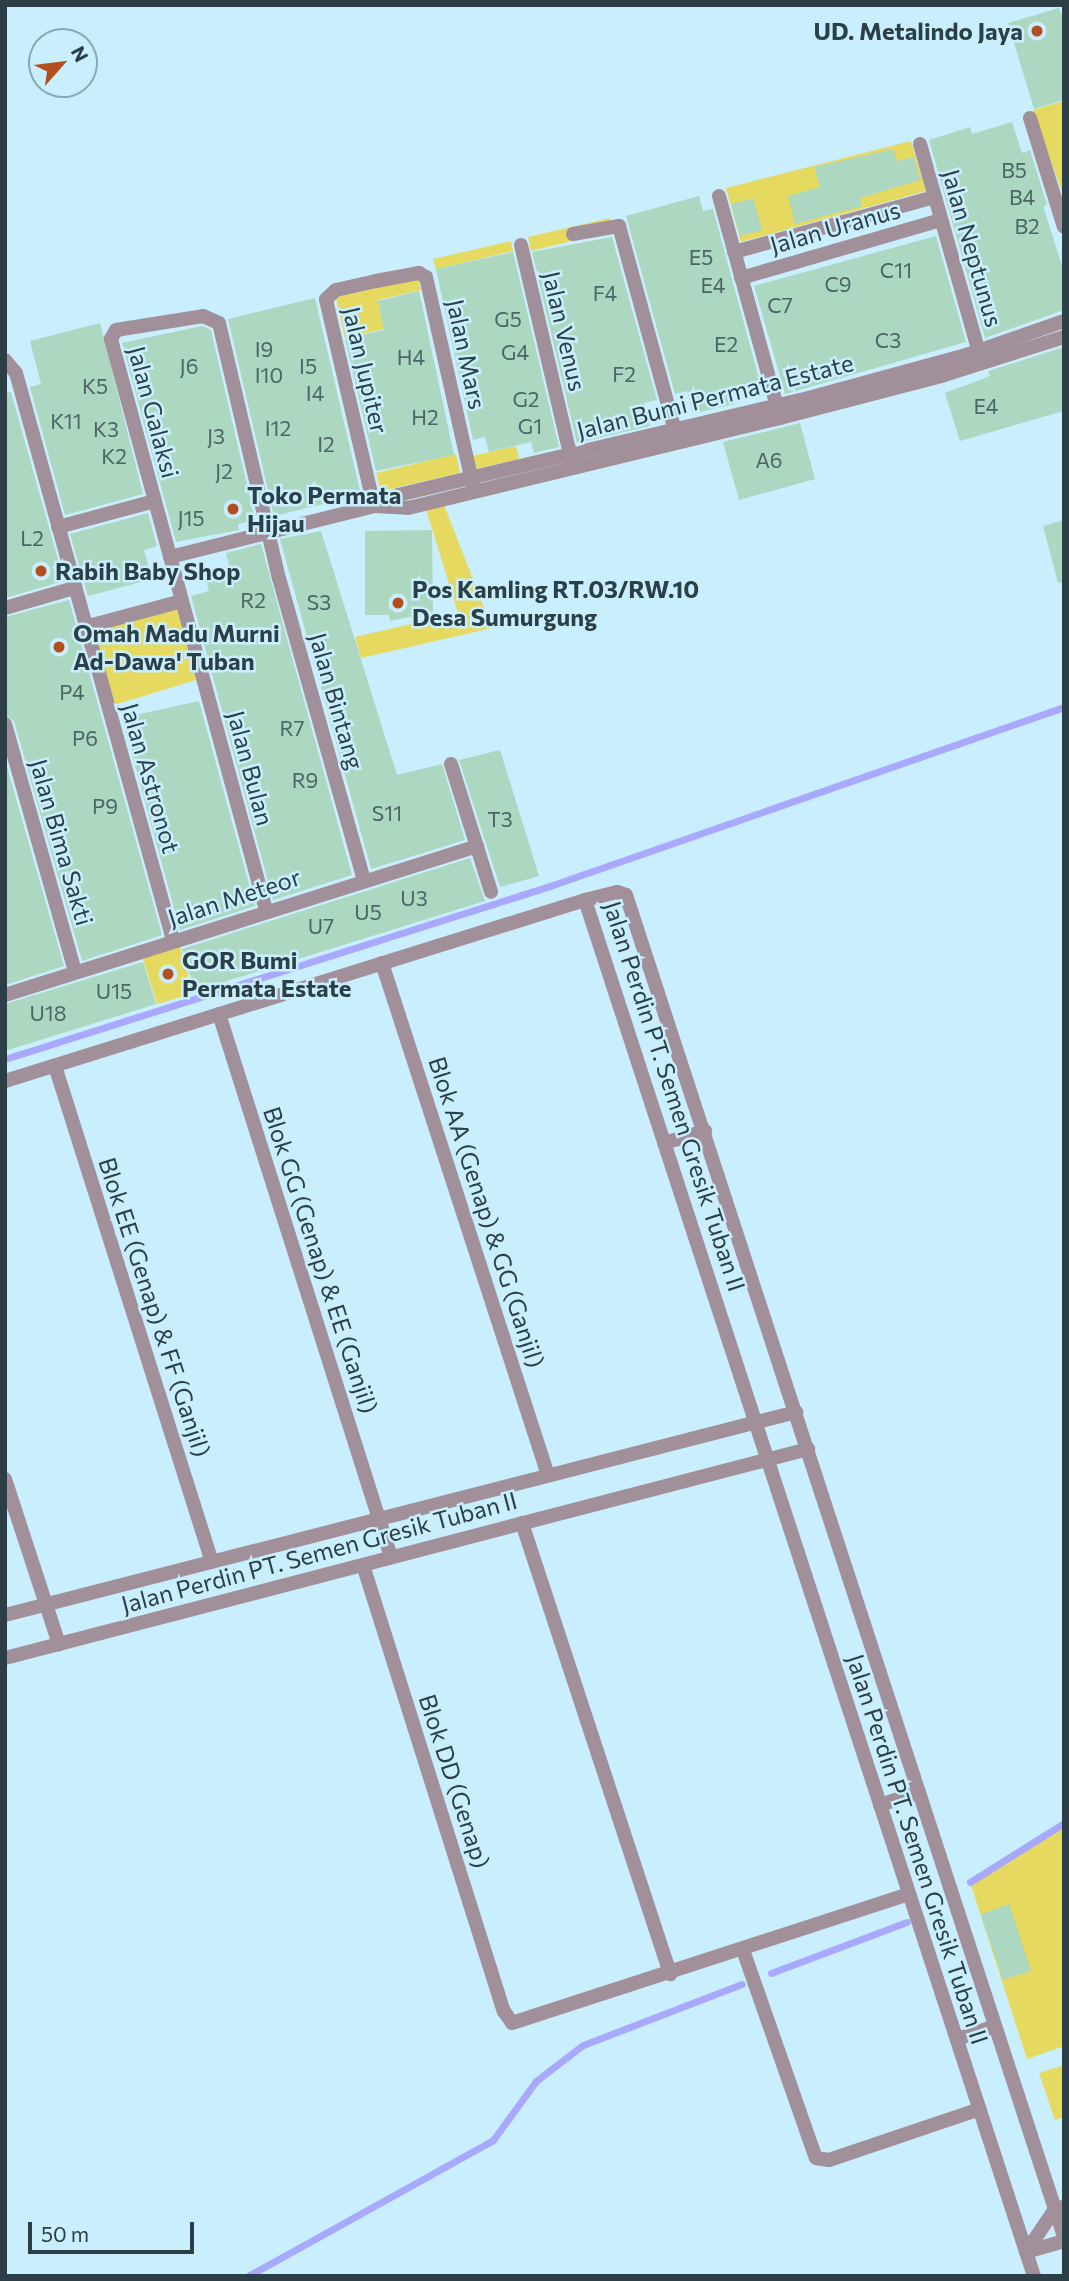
<!DOCTYPE html>
<style>
body{margin:0}
#map{position:relative;width:1069px;height:2281px;overflow:hidden;background:#c9eefd;font-family:Commissioner,sans-serif}
div>[style]{position:absolute}
.green>*{inset:0;background:#e6d95f}
.stream>*{height:7px;margin:-3.5px;padding:0 3.5px;transform-origin:3.5px;border-radius:3.5px;background:#a8a9fd}
.building>*{inset:0;background:#acd7c1}
.minor>*{height:14px;margin:-7px;padding:0 7px;transform-origin:7px;border-radius:7px;background:#a18f99}
.dots>*{width:19px;height:19px;translate:-50% -50%;box-sizing:border-box;border:4px solid #c9eefd;border-radius:50%}
span{translate:-50% -50%;white-space:nowrap;text-align:center;line-height:1.15;-webkit-text-stroke:5px #c9eefd;paint-order:stroke}
.number-label{font-size:21px;color:#4c6566}
.number-label span{-webkit-text-stroke-width:0}
.poi-label{font-size:24px;color:#2c3f47;font-weight:700}
.right{translate:-100% -50%;text-align:right}
.left{translate:0 -50%;text-align:left}
.street-label{font-size:24px;color:#2c3f47}
.frame{position:absolute;inset:0;border:7px solid #2c3f47;pointer-events:none}
.north{position:absolute;left:28px;top:28px;width:70px;height:70px;box-sizing:border-box;background:#c9eefd;border:2px solid #8aa8b4;border-radius:50%;rotate:62deg;font-size:19px;font-weight:700;line-height:28px;text-align:center;color:#2c3f47}
.north::after{content:'';display:block;margin:auto;width:24px;height:32px;background:#b34e1f;clip-path:polygon(50% 0,100% 100%,50% 72%,0 100%)}
.scale{position:absolute;left:28px;top:2222px;width:166px;height:32px;box-sizing:border-box;border:4px solid #2c3f47;border-top:0;padding-left:9px;font-size:21px;line-height:24px;white-space:nowrap;color:#2c3f47;-webkit-text-stroke:5px #c9eefd;paint-order:stroke}
</style>
<div id="map">
<div class="green">
<i style="clip-path:polygon(1064px 101px,1064px 198px,1033px 110px)"></i>
<i style="clip-path:polygon(911px 141px,926px 191px,741px 242px,726px 188px)"></i>
<i style="clip-path:polygon(610px 218px,613px 231px,531px 251px,528px 237px)"></i>
<i style="clip-path:polygon(511px 241px,513px 251px,436px 269px,433px 259px)"></i>
<i style="clip-path:polygon(418px 278px,421px 290px,378px 300px,384px 329px,345px 338px,336px 297px)"></i>
<i style="clip-path:polygon(516px 446px,519px 459px,475px 469px,472px 456px)"></i>
<i style="clip-path:polygon(456px 454px,460px 473px,381px 491px,376px 473px)"></i>
<i style="clip-path:polygon(444px 505px,492px 628px,361px 658px,355px 637px,458px 613px,426px 509px)"></i>
<i style="clip-path:polygon(177px 609px,196px 680px,114px 705px,93px 631px)"></i>
<i style="clip-path:polygon(179px 944px,194px 993px,157px 1004px,142px 956px)"></i>
<i style="clip-path:polygon(1064px 1823px,1064px 2046px,1027px 2059px,970px 1882px)"></i>
<i style="clip-path:polygon(1064px 2065px,1064px 2117px,1055px 2120px,1039px 2073px)"></i>
</div>
<div class="stream">
<i style="left:5px;top:1059px;width:569px;rotate:-17.61deg"></i>
<i style="left:547px;top:887px;width:547px;rotate:-19.2deg"></i>
<i style="left:970px;top:1882px;width:111px;rotate:-32.1deg"></i>
<i style="left:771px;top:1973px;width:145px;rotate:-20.6deg"></i>
<i style="left:248px;top:2276px;width:280px;rotate:-29deg"></i>
<i style="left:493px;top:2140px;width:73px;rotate:-53.9deg"></i>
<i style="left:536px;top:2081px;width:59px;rotate:-37.5deg"></i>
<i style="left:583px;top:2045px;width:170px;rotate:-21deg"></i>
</div>
<div class="building">
<i style="clip-path:polygon(1059px 8px,1064px 22px,1064px 100px,1034px 109px,1008px 23px)"></i>
<i style="clip-path:polygon(1012px 122px,1022px 153px,1030px 150px,1047px 205px,1043px 206px,1064px 272px,1064px 310px,985px 338px,929px 140px,970px 127px,972px 134px)"></i>
<i style="clip-path:polygon(893px 149px,897px 161px,914px 157px,920px 180px,860px 198px,862px 206px,795px 224px,788px 196px,820px 187px,814px 167px)"></i>
<i style="clip-path:polygon(699px 196px,703px 211px,713px 209px,761px 386px,731px 394px,734px 404px,693px 414px,687px 391px,675px 394px,626px 216px)"></i>
<i style="clip-path:polygon(753px 198px,762px 230px,740px 236px,731px 204px)"></i>
<i style="clip-path:polygon(936px 236px,966px 342px,785px 394px,754px 286px)"></i>
<i style="clip-path:polygon(612px 237px,657px 400px,644px 403px,650px 426px,577px 443px,532px 252px)"></i>
<i style="clip-path:polygon(513px 252px,559px 447px,534px 453px,531px 442px,489px 452px,485px 437px,473px 440px,436px 269px)"></i>
<i style="clip-path:polygon(419px 291px,454px 455px,376px 471px,345px 339px,384px 330px,378px 301px)"></i>
<i style="clip-path:polygon(315px 298px,361px 495px,274px 516px,228px 319px)"></i>
<i style="clip-path:polygon(100px 323px,143px 494px,65px 515px,30px 387px,41px 384px,30px 341px)"></i>
<i style="clip-path:polygon(202px 326px,211px 330px,255px 520px,238px 524px,239px 530px,176px 542px,122px 343px)"></i>
<i style="clip-path:polygon(1064px 347px,1064px 411px,960px 441px,945px 393px,990px 376px,988px 371px)"></i>
<i style="clip-path:polygon(11px 392px,64px 581px,5px 598px,5px 393px)"></i>
<i style="clip-path:polygon(800px 423px,815px 479px,739px 500px,723px 442px)"></i>
<i style="clip-path:polygon(148px 513px,157px 546px,144px 550px,152px 579px,88px 596px,70px 534px)"></i>
<i style="clip-path:polygon(1064px 520px,1064px 582px,1058px 583px,1043px 526px)"></i>
<i style="clip-path:polygon(432px 530px,433px 612px,390px 621px,389px 615px,365px 615px,365px 531px)"></i>
<i style="clip-path:polygon(321px 531px,397px 775px,442px 764px,465px 840px,371px 869px,280px 539px)"></i>
<i style="clip-path:polygon(261px 544px,352px 875px,273px 900px,191px 596px,209px 591px,204px 571px,229px 565px,226px 553px)"></i>
<i style="clip-path:polygon(69px 600px,162px 935px,82px 961px,14px 721px,5px 715px,5px 617px)"></i>
<i style="clip-path:polygon(199px 701px,255px 906px,180px 930px,122px 718px)"></i>
<i style="clip-path:polygon(500px 750px,539px 876px,500px 887px,459px 760px)"></i>
<i style="clip-path:polygon(5px 760px,64px 966px,5px 985px)"></i>
<i style="clip-path:polygon(470px 858px,485px 901px,195px 991px,182px 949px)"></i>
<i style="clip-path:polygon(143px 962px,156px 1004px,5px 1051px,5px 1004px)"></i>
<i style="clip-path:polygon(1009px 1904px,1031px 1971px,1003px 1980px,981px 1914px)"></i>
</div>
<div class="minor">
<i style="left:1030px;top:118px;width:114px;rotate:72.7deg"></i>
<i style="left:920px;top:144px;width:223px;rotate:74.2deg"></i>
<i style="left:719px;top:196px;width:226px;rotate:74.6deg"></i>
<i style="left:573px;top:234px;width:47px;rotate:-9.9deg"></i>
<i style="left:619px;top:226px;width:220px;rotate:74.7deg"></i>
<i style="left:521px;top:245px;width:223px;rotate:76.8deg"></i>
<i style="left:734px;top:252px;width:208px;rotate:-15.3deg"></i>
<i style="left:741px;top:278px;width:208px;rotate:-16.2deg"></i>
<i style="left:5px;top:360px;width:17px;rotate:50deg"></i>
<i style="left:16px;top:373px;width:588px;rotate:74.52deg"></i>
<i style="left:374px;top:506px;width:34px;rotate:3deg"></i>
<i style="left:408px;top:508px;width:383px;rotate:-13.6deg"></i>
<i style="left:780px;top:418px;width:166px;rotate:-14.6deg"></i>
<i style="left:941px;top:376px;width:129px;rotate:-17.6deg"></i>
<i style="left:374px;top:506px;width:212px;rotate:-103.1deg"></i>
<i style="left:326px;top:299px;width:13px;rotate:-42deg"></i>
<i style="left:336px;top:290px;width:41px;rotate:-12.7deg"></i>
<i style="left:376px;top:281px;width:44px;rotate:-10.5deg"></i>
<i style="left:419px;top:273px;width:8px;rotate:30deg"></i>
<i style="left:426px;top:277px;width:214px;rotate:77.3deg"></i>
<i style="left:58px;top:527px;width:100px;rotate:-15deg"></i>
<i style="left:170px;top:557px;width:210px;rotate:-14deg"></i>
<i style="left:374px;top:506px;width:26px;rotate:-25deg"></i>
<i style="left:398px;top:495px;width:414px;rotate:-13.3deg"></i>
<i style="left:801px;top:400px;width:171px;rotate:-15.3deg"></i>
<i style="left:966px;top:355px;width:104px;rotate:-19.1deg"></i>
<i style="left:5px;top:608px;width:72px;rotate:-16.2deg"></i>
<i style="left:85px;top:627px;width:100px;rotate:-15deg"></i>
<i style="left:5px;top:724px;width:257px;rotate:74.2deg"></i>
<i style="left:451px;top:764px;width:134px;rotate:72.6deg"></i>
<i style="left:585px;top:900px;width:1447px;rotate:71.93deg"></i>
<i style="left:266px;top:910px;width:592px;rotate:-105.19deg"></i>
<i style="left:111px;top:339px;width:10px;rotate:-61deg"></i>
<i style="left:116px;top:330px;width:88px;rotate:-9.1deg"></i>
<i style="left:203px;top:316px;width:17px;rotate:24deg"></i>
<i style="left:219px;top:323px;width:262px;rotate:76.8deg"></i>
<i style="left:279px;top:578px;width:315px;rotate:74.3deg"></i>
<i style="left:382px;top:963px;width:538px;rotate:72.04deg"></i>
<i style="left:5px;top:995px;width:495px;rotate:-17.5deg"></i>
<i style="left:219px;top:1014px;width:570px;rotate:72.42deg"></i>
<i style="left:55px;top:1066px;width:520px;rotate:72.44deg"></i>
<i style="left:5px;top:1081px;width:608px;rotate:-17.33deg"></i>
<i style="left:585px;top:900px;width:33px;rotate:-14deg"></i>
<i style="left:617px;top:892px;width:9px;rotate:18deg"></i>
<i style="left:626px;top:895px;width:1412px;rotate:71.92deg"></i>
<i style="left:664px;top:1143px;width:43px;rotate:-16.3deg"></i>
<i style="left:5px;top:1479px;width:174px;rotate:71.9deg"></i>
<i style="left:522px;top:1523px;width:475px;rotate:71.8deg"></i>
<i style="left:363px;top:1565px;width:468px;rotate:72.5deg"></i>
<i style="left:504px;top:2011px;width:14px;rotate:56deg"></i>
<i style="left:512px;top:2023px;width:417px;rotate:-18deg"></i>
<i style="left:5px;top:1615px;width:817px;rotate:-14.39deg"></i>
<i style="left:5px;top:1658px;width:830px;rotate:-14.59deg"></i>
<i style="left:880px;top:1805px;width:41px;rotate:-18.4deg"></i>
<i style="left:743px;top:1950px;width:220px;rotate:70.7deg"></i>
<i style="left:816px;top:2158px;width:13px;rotate:9deg"></i>
<i style="left:829px;top:2160px;width:159px;rotate:-18.7deg"></i>
<i style="left:957px;top:2039px;width:40px;rotate:-18.9deg"></i>
<i style="left:1026px;top:2252px;width:52px;rotate:-56deg"></i>
<i style="left:1055px;top:2209px;width:6px;rotate:-18deg"></i>
<i style="left:1026px;top:2252px;width:40px;rotate:-16deg"></i>
</div>
<div class="dots">
<i style="left:1037px;top:31px;background:#b34e1f"></i>
<i style="left:233px;top:509px;background:#b34e1f"></i>
<i style="left:41px;top:571px;background:#b34e1f"></i>
<i style="left:398px;top:603px;background:#b34e1f"></i>
<i style="left:59px;top:647px;background:#b34e1f"></i>
<i style="left:168px;top:974px;background:#b34e1f"></i>
</div>
<div class="number-label">
<span style="left:1014px;top:170px">B5</span>
<span style="left:1022px;top:197px">B4</span>
<span style="left:1027px;top:226px">B2</span>
<span style="left:701px;top:257px">E5</span>
<span style="left:896px;top:270px">C11</span>
<span style="left:838px;top:284px">C9</span>
<span style="left:713px;top:285px">E4</span>
<span style="left:605px;top:293px">F4</span>
<span style="left:780px;top:305px">C7</span>
<span style="left:508px;top:319px">G5</span>
<span style="left:888px;top:340px">C3</span>
<span style="left:726px;top:344px">E2</span>
<span style="left:264px;top:349px">I9</span>
<span style="left:515px;top:352px">G4</span>
<span style="left:411px;top:357px">H4</span>
<span style="left:189px;top:366px">J6</span>
<span style="left:308px;top:366px">I5</span>
<span style="left:624px;top:374px">F2</span>
<span style="left:269px;top:375px">I10</span>
<span style="left:95px;top:386px">K5</span>
<span style="left:315px;top:393px">I4</span>
<span style="left:526px;top:399px">G2</span>
<span style="left:986px;top:406px">E4</span>
<span style="left:425px;top:417px">H2</span>
<span style="left:66px;top:421px">K11</span>
<span style="left:530px;top:426px">G1</span>
<span style="left:278px;top:428px">I12</span>
<span style="left:106px;top:429px">K3</span>
<span style="left:216px;top:436px">J3</span>
<span style="left:326px;top:444px">I2</span>
<span style="left:114px;top:456px">K2</span>
<span style="left:769px;top:460px">A6</span>
<span style="left:224px;top:471px">J2</span>
<span style="left:191px;top:518px">J15</span>
<span style="left:32px;top:538px">L2</span>
<span style="left:253px;top:600px">R2</span>
<span style="left:319px;top:602px">S3</span>
<span style="left:72px;top:692px">P4</span>
<span style="left:292px;top:728px">R7</span>
<span style="left:85px;top:738px">P6</span>
<span style="left:305px;top:780px">R9</span>
<span style="left:105px;top:806px">P9</span>
<span style="left:387px;top:813px">S11</span>
<span style="left:500px;top:819px">T3</span>
<span style="left:414px;top:898px">U3</span>
<span style="left:368px;top:912px">U5</span>
<span style="left:321px;top:926px">U7</span>
<span style="left:114px;top:991px">U15</span>
<span style="left:48px;top:1013px">U18</span>
</div>
<div class="poi-label">
<span class="right" style="left:1023px;top:31px">UD. Metalindo Jaya</span>
<span class="left" style="left:247px;top:509px">Toko Permata<br>Hijau</span>
<span class="left" style="left:55px;top:571px">Rabih Baby Shop</span>
<span class="left" style="left:412px;top:603px">Pos Kamling RT.03/RW.10<br>Desa Sumurgung</span>
<span class="left" style="left:73px;top:647px">Omah Madu Murni<br>Ad-Dawa' Tuban</span>
<span class="left" style="left:182px;top:974px">GOR Bumi<br>Permata Estate</span>
</div>
<div class="street-label">
<span style="left:835px;top:227px;rotate:-16deg">Jalan Uranus</span>
<span style="left:973px;top:248px;rotate:74deg">Jalan Neptunus</span>
<span style="left:565px;top:331px;rotate:77deg">Jalan Venus</span>
<span style="left:467px;top:354px;rotate:78deg">Jalan Mars</span>
<span style="left:366px;top:370px;rotate:77deg">Jalan Jupiter</span>
<span style="left:715px;top:396px;rotate:-14deg">Jalan Bumi Permata Estate</span>
<span style="left:154px;top:412px;rotate:75deg">Jalan Galaksi</span>
<span style="left:337px;top:701px;rotate:74deg">Jalan Bintang</span>
<span style="left:251px;top:768px;rotate:75deg">Jalan Bulan</span>
<span style="left:151px;top:778px;rotate:74deg">Jalan Astronot</span>
<span style="left:62px;top:842px;rotate:74deg">Jalan Bima Sakti</span>
<span style="left:234px;top:897px;rotate:-18deg">Jalan Meteor</span>
<span style="left:675px;top:1096px;rotate:72deg">Jalan Perdin PT. Semen Gresik Tuban II</span>
<span style="left:487px;top:1212px;rotate:72deg">Blok AA (Genap) &amp; GG (Ganjil)</span>
<span style="left:321px;top:1260px;rotate:72deg">Blok GG (Genap) &amp; EE (Ganjil)</span>
<span style="left:155px;top:1307px;rotate:72deg">Blok EE (Genap) &amp; FF (Ganjil)</span>
<span style="left:319px;top:1552px;rotate:-15deg">Jalan Perdin PT. Semen Gresik Tuban II</span>
<span style="left:455px;top:1781px;rotate:72deg">Blok DD (Genap)</span>
<span style="left:918px;top:1849px;rotate:72deg">Jalan Perdin PT. Semen Gresik Tuban II</span>
</div>
<div class="frame"></div>
<div class="north">N</div>
<div class="scale">50 m</div>
</div>
